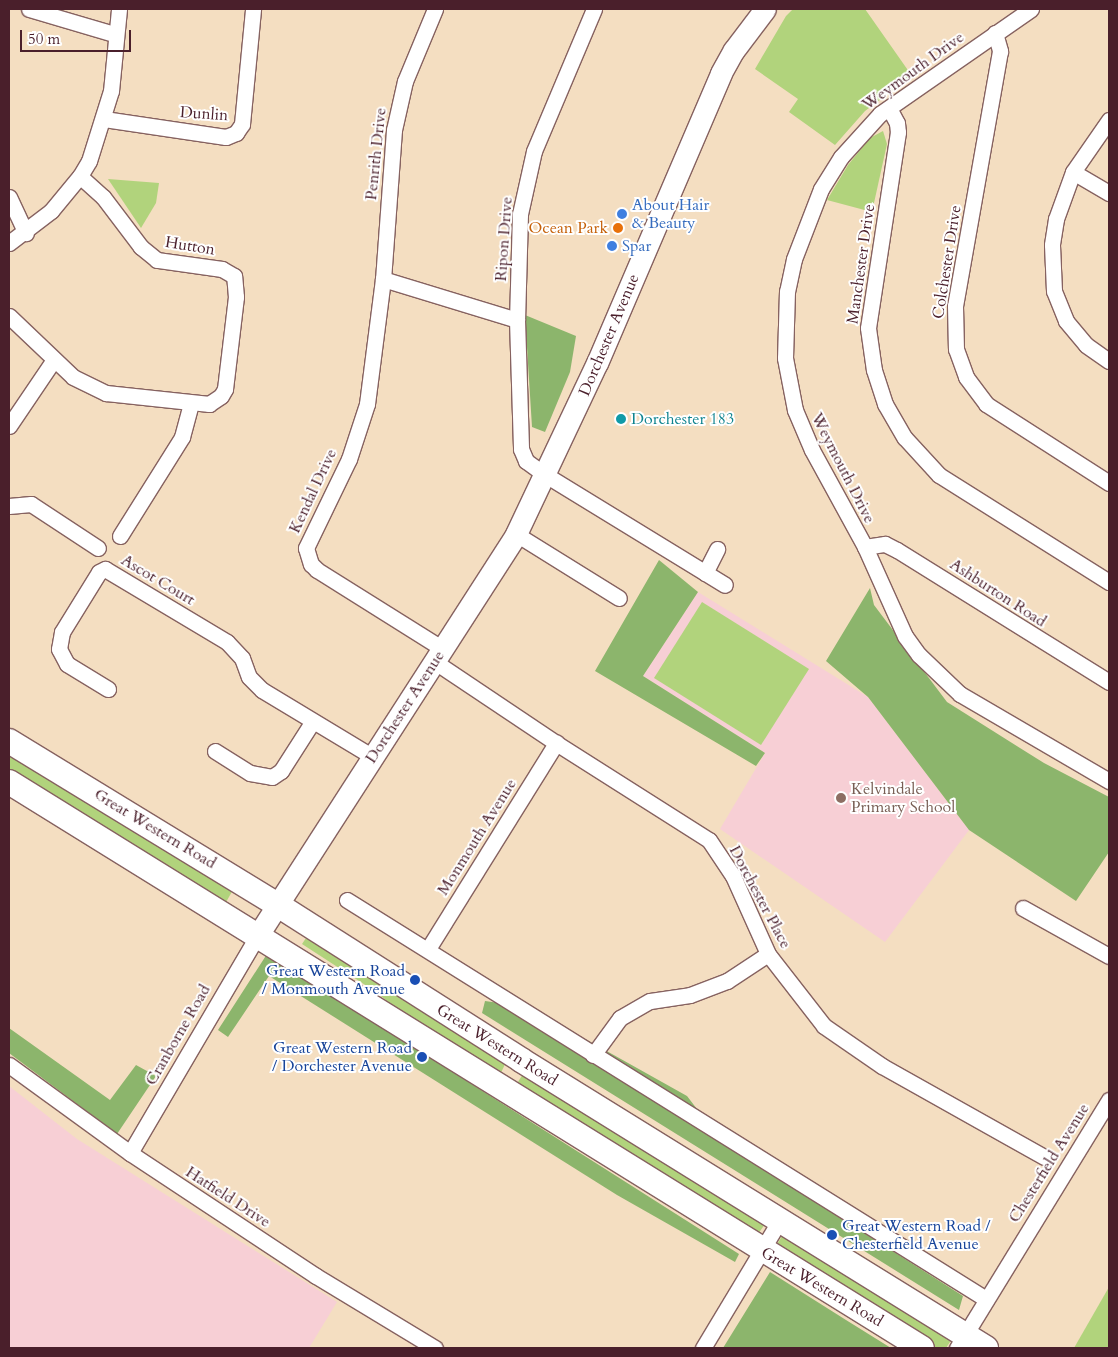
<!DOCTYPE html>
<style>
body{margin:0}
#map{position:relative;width:1118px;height:1357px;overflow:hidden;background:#f4dec1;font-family:Cardo,serif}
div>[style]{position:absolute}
.built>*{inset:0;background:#f7cfd5}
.green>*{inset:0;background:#b1d37c}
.forest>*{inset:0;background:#8cb56c}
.roads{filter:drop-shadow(1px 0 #866260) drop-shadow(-1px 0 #866260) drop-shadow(0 1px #866260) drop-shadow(0 -1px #866260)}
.street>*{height:15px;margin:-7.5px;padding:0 7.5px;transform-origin:7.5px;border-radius:7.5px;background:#fff}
.secondary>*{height:21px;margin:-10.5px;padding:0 10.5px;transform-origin:10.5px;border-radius:10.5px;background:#fff}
.primary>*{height:24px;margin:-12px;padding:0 12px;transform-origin:12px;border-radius:12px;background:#fff}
.dots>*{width:14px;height:14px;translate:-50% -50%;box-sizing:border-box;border:2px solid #fff;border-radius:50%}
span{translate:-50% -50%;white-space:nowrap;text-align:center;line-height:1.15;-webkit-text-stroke:4px #fff;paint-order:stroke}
.street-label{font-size:16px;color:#4a1f2b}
.shop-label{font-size:16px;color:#366cbe}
.left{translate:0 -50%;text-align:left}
.food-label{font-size:16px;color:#c56008}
.right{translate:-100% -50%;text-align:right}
.culture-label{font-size:16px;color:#0d838f}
.education-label{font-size:16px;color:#785e54}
.transit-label{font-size:16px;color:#164399}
.frame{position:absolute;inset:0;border:10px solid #4a1f2b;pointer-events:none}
.scale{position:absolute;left:20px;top:30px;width:111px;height:22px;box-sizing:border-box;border:2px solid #4a1f2b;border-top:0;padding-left:6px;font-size:15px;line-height:18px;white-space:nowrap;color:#4a1f2b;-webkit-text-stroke:4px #fff;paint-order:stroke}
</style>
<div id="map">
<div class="built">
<i style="clip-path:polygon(698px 592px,868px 697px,969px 830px,885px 942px,720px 829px,765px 753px,643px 676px)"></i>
<i style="clip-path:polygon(9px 1086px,77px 1139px,337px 1302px,309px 1348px,9px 1348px)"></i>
</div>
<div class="green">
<i style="clip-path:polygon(793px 9px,865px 9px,912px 76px,865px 111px,835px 145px,789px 112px,798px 99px,755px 69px,786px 16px)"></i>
<i style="clip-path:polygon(883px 131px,887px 144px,872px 212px,827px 200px,848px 165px,870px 138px)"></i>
<i style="clip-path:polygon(108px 179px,159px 183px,156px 203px,141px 228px)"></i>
<i style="clip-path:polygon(702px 602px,809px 669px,761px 745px,654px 678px)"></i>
<i style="clip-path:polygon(9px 751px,234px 888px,225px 904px,9px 773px)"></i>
<i style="clip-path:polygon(308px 935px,506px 1062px,500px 1075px,424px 1031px,376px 992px,302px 944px)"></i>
<i style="clip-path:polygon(523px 1074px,765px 1224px,758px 1234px,516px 1085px)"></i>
<i style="clip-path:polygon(782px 1236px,952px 1339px,946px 1348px,936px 1348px,779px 1250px,776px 1246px)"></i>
<i style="clip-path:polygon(1109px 1287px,1109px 1348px,1074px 1348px)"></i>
</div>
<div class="forest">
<i style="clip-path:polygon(525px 315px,576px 336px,570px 372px,545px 432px,532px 427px)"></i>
<i style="clip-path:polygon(659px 560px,698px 592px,643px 676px,765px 753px,756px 766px,595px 671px)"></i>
<i style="clip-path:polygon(870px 588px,874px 605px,947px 702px,1044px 763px,1109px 797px,1109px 852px,1076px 901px,969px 830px,868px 697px,826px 661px)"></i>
<i style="clip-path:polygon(267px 954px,739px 1254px,735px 1262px,617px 1195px,269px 976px,228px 1037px,218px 1030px)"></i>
<i style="clip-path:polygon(485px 1001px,528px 1007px,687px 1096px,723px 1143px,963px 1296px,959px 1310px,482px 1013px)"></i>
<i style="clip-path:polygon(9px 1028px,110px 1100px,136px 1065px,156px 1076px,117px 1134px,9px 1053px)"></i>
<i style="clip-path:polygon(770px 1272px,846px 1320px,891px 1348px,723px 1348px)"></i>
</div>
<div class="roads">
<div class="street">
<i style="left:29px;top:9px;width:89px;rotate:16.4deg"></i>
<i style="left:435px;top:9px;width:78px;rotate:112.6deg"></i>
<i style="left:405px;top:81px;width:50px;rotate:102.7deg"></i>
<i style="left:394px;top:130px;width:149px;rotate:94.2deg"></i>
<i style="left:383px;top:279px;width:126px;rotate:97.3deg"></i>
<i style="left:367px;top:404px;width:58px;rotate:108.1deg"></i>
<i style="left:349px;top:459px;width:99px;rotate:115.8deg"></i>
<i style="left:306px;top:548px;width:17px;rotate:73deg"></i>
<i style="left:311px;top:564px;width:8px;rotate:45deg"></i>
<i style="left:317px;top:570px;width:149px;rotate:32.1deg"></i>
<i style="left:594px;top:9px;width:154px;rotate:112.9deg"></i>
<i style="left:534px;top:151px;width:65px;rotate:102.5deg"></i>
<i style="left:520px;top:214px;width:106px;rotate:91.6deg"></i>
<i style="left:517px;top:320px;width:129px;rotate:88.2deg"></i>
<i style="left:521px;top:449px;width:13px;rotate:67deg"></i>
<i style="left:526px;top:461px;width:22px;rotate:36deg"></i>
<i style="left:544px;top:474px;width:212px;rotate:31.5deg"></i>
<i style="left:1031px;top:9px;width:184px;rotate:145.2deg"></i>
<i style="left:880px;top:114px;width:58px;rotate:132.2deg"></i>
<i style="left:841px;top:157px;width:38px;rotate:122deg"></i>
<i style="left:821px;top:189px;width:75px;rotate:111.1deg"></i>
<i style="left:794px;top:259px;width:33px;rotate:102deg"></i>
<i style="left:787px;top:291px;width:67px;rotate:91.7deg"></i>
<i style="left:785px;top:358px;width:53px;rotate:79.1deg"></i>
<i style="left:795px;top:410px;width:43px;rotate:67deg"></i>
<i style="left:812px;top:450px;width:111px;rotate:61.3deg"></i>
<i style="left:865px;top:547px;width:98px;rotate:65.8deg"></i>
<i style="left:905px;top:636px;width:24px;rotate:54deg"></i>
<i style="left:919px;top:655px;width:57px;rotate:43.6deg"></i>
<i style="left:960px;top:694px;width:173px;rotate:30.3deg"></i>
<i style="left:995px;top:33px;width:19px;rotate:74deg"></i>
<i style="left:1000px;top:51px;width:259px;rotate:100deg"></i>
<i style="left:955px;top:306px;width:43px;rotate:88.7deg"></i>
<i style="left:956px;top:349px;width:30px;rotate:70deg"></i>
<i style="left:966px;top:377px;width:34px;rotate:53deg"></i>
<i style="left:986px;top:404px;width:146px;rotate:32.7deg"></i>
<i style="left:889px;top:108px;width:17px;rotate:62deg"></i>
<i style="left:897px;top:123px;width:9px;rotate:84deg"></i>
<i style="left:898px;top:132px;width:198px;rotate:98.7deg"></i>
<i style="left:868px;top:328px;width:42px;rotate:81.9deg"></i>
<i style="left:874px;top:370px;width:36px;rotate:72deg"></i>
<i style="left:885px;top:404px;width:39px;rotate:60deg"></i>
<i style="left:905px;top:438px;width:50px;rotate:47.4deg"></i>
<i style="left:939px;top:475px;width:201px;rotate:32.2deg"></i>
<i style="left:104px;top:119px;width:123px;rotate:8.4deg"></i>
<i style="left:226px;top:137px;width:11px;rotate:-22deg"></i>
<i style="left:236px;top:133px;width:11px;rotate:-56deg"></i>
<i style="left:242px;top:124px;width:116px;rotate:-84.5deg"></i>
<i style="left:1109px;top:120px;width:63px;rotate:124.7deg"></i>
<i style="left:1073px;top:172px;width:50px;rotate:109.9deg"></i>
<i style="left:1056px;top:219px;width:26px;rotate:99deg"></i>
<i style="left:1052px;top:245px;width:46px;rotate:87.5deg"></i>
<i style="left:1054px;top:291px;width:32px;rotate:68deg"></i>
<i style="left:1066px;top:321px;width:31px;rotate:50deg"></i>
<i style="left:1086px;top:345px;width:28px;rotate:35deg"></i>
<i style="left:1073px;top:172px;width:42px;rotate:30.3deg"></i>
<i style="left:9px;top:197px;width:40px;rotate:65deg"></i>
<i style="left:9px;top:243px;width:53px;rotate:-37.3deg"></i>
<i style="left:51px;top:211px;width:45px;rotate:-50.4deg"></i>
<i style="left:80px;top:176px;width:17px;rotate:-59deg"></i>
<i style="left:89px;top:161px;width:73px;rotate:-72.6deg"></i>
<i style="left:111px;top:91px;width:82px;rotate:-84.4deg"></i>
<i style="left:383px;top:279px;width:140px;rotate:17deg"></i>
<i style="left:9px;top:316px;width:88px;rotate:43.6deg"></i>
<i style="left:73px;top:377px;width:37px;rotate:26deg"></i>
<i style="left:106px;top:393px;width:104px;rotate:6.1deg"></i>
<i style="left:209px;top:404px;width:14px;rotate:-34deg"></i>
<i style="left:221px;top:396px;width:8px;rotate:-60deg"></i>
<i style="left:225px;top:389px;width:93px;rotate:-83.2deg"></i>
<i style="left:236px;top:297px;width:21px;rotate:-95deg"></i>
<i style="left:234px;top:276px;width:14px;rotate:-150deg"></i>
<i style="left:222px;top:269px;width:66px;rotate:-172.1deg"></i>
<i style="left:157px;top:260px;width:21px;rotate:-141deg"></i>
<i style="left:141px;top:247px;width:63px;rotate:-127.2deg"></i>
<i style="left:103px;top:197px;width:31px;rotate:-138deg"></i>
<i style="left:9px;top:426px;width:78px;rotate:-55.9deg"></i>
<i style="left:9px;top:506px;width:22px;rotate:-5deg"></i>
<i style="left:31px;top:504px;width:80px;rotate:33.3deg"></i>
<i style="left:516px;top:534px;width:121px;rotate:31.9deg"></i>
<i style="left:120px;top:536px;width:117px;rotate:-57.9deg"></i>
<i style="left:182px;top:437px;width:35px;rotate:-75deg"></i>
<i style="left:865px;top:547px;width:20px;rotate:-9deg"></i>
<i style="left:885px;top:544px;width:13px;rotate:27deg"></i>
<i style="left:897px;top:550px;width:250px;rotate:31.9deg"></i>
<i style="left:705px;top:573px;width:27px;rotate:-63deg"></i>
<i style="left:435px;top:662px;width:146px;rotate:33.8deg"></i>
<i style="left:556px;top:743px;width:181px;rotate:32.4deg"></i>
<i style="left:709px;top:840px;width:43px;rotate:56.3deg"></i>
<i style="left:733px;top:876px;width:85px;rotate:65.8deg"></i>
<i style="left:768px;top:954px;width:91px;rotate:52.1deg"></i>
<i style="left:824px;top:1026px;width:70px;rotate:34.6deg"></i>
<i style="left:882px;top:1066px;width:186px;rotate:29.3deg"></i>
<i style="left:108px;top:689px;width:48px;rotate:-148.6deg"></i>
<i style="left:67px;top:664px;width:17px;rotate:-118deg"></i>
<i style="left:59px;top:649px;width:17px;rotate:-80deg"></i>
<i style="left:62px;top:632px;width:70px;rotate:-58.3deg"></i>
<i style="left:99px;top:572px;width:7px;rotate:-27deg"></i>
<i style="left:105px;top:569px;width:142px;rotate:30.9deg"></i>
<i style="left:227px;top:642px;width:22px;rotate:47deg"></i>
<i style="left:242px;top:658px;width:20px;rotate:70deg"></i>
<i style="left:249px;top:677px;width:18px;rotate:45deg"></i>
<i style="left:262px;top:690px;width:130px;rotate:31.1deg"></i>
<i style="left:215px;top:751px;width:41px;rotate:32.2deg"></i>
<i style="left:250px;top:773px;width:22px;rotate:10deg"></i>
<i style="left:272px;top:777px;width:11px;rotate:-34deg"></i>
<i style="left:281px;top:771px;width:59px;rotate:-57.4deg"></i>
<i style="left:347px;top:900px;width:753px;rotate:31.98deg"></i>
<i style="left:1023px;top:908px;width:98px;rotate:29.2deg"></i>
<i style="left:428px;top:949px;width:243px;rotate:-58.1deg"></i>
<i style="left:593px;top:1055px;width:46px;rotate:-53.9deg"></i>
<i style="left:620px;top:1018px;width:34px;rotate:-30deg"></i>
<i style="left:650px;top:1001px;width:40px;rotate:-8.5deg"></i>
<i style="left:690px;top:995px;width:40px;rotate:-21deg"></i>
<i style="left:727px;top:981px;width:49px;rotate:-33.4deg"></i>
<i style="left:9px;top:1065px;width:150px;rotate:36deg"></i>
<i style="left:130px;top:1153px;width:223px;rotate:33.5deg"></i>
<i style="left:316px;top:1276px;width:139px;rotate:31.2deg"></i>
<i style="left:130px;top:1153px;width:253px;rotate:-59.6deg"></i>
<i style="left:703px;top:1348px;width:149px;rotate:-59deg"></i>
<i style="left:957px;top:1348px;width:291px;rotate:-58.5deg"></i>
</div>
<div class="secondary">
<i style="left:258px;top:935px;width:477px;rotate:-57.2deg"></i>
<i style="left:516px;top:534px;width:189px;rotate:-64.7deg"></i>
<i style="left:597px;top:363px;width:315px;rotate:-66.8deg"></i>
<i style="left:721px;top:73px;width:26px;rotate:-61deg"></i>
<i style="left:734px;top:50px;width:51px;rotate:-52.9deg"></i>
</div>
<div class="primary">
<i style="left:9px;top:741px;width:315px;rotate:31.4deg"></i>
<i style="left:278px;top:905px;width:288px;rotate:32.5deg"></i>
<i style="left:521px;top:1060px;width:547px;rotate:31.77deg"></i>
<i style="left:9px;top:782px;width:1074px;rotate:31.8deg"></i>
</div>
</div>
<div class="dots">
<i style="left:622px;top:214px;background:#3f7fe0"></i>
<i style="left:618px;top:228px;background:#e8710a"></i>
<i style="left:612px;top:246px;background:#3f7fe0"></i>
<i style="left:621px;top:419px;background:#0f9aa8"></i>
<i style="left:841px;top:798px;background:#8d6e63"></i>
<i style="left:415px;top:980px;background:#1a4fb4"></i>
<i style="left:422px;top:1057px;background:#1a4fb4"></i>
<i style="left:832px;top:1235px;background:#1a4fb4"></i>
</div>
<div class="street-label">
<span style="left:913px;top:71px;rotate:-36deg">Weymouth Drive</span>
<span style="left:204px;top:114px;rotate:4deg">Dunlin</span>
<span style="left:376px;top:154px;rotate:-84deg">Penrith Drive</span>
<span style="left:504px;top:239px;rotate:-86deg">Ripon Drive</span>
<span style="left:190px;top:246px;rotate:9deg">Hutton</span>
<span style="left:947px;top:262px;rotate:-81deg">Colchester Drive</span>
<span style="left:861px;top:264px;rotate:-82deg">Manchester Drive</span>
<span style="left:609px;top:335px;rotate:-67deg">Dorchester Avenue</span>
<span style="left:843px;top:468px;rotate:63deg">Weymouth Drive</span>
<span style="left:313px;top:491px;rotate:-65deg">Kendal Drive</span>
<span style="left:158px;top:580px;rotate:31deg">Ascot Court</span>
<span style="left:998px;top:593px;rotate:33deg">Ashburton Road</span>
<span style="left:405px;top:707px;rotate:-57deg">Dorchester Avenue</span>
<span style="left:155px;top:829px;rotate:31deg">Great Western Road</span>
<span style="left:477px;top:837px;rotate:-58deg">Monmouth Avenue</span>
<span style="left:760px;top:897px;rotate:62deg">Dorchester Place</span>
<span style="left:178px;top:1035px;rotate:-60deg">Cranborne Road</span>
<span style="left:497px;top:1045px;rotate:32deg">Great Western Road</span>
<span style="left:1049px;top:1163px;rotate:-58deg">Chesterfield Avenue</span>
<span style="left:228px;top:1197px;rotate:33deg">Hatfield Drive</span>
<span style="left:822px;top:1287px;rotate:31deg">Great Western Road</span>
</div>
<div class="shop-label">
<span class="left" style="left:632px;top:214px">About Hair<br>&amp; Beauty</span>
<span class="left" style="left:622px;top:246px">Spar</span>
</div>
<div class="food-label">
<span class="right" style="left:608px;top:228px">Ocean Park</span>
</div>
<div class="culture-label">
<span class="left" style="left:631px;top:419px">Dorchester 183</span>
</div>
<div class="education-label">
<span class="left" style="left:851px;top:798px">Kelvindale<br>Primary School</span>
</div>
<div class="transit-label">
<span class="right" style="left:405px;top:980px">Great Western Road<br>/ Monmouth Avenue</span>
<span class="right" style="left:412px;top:1057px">Great Western Road<br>/ Dorchester Avenue</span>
<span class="left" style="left:842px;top:1235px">Great Western Road /<br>Chesterfield Avenue</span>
</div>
<div class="frame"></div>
<div class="scale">50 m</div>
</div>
